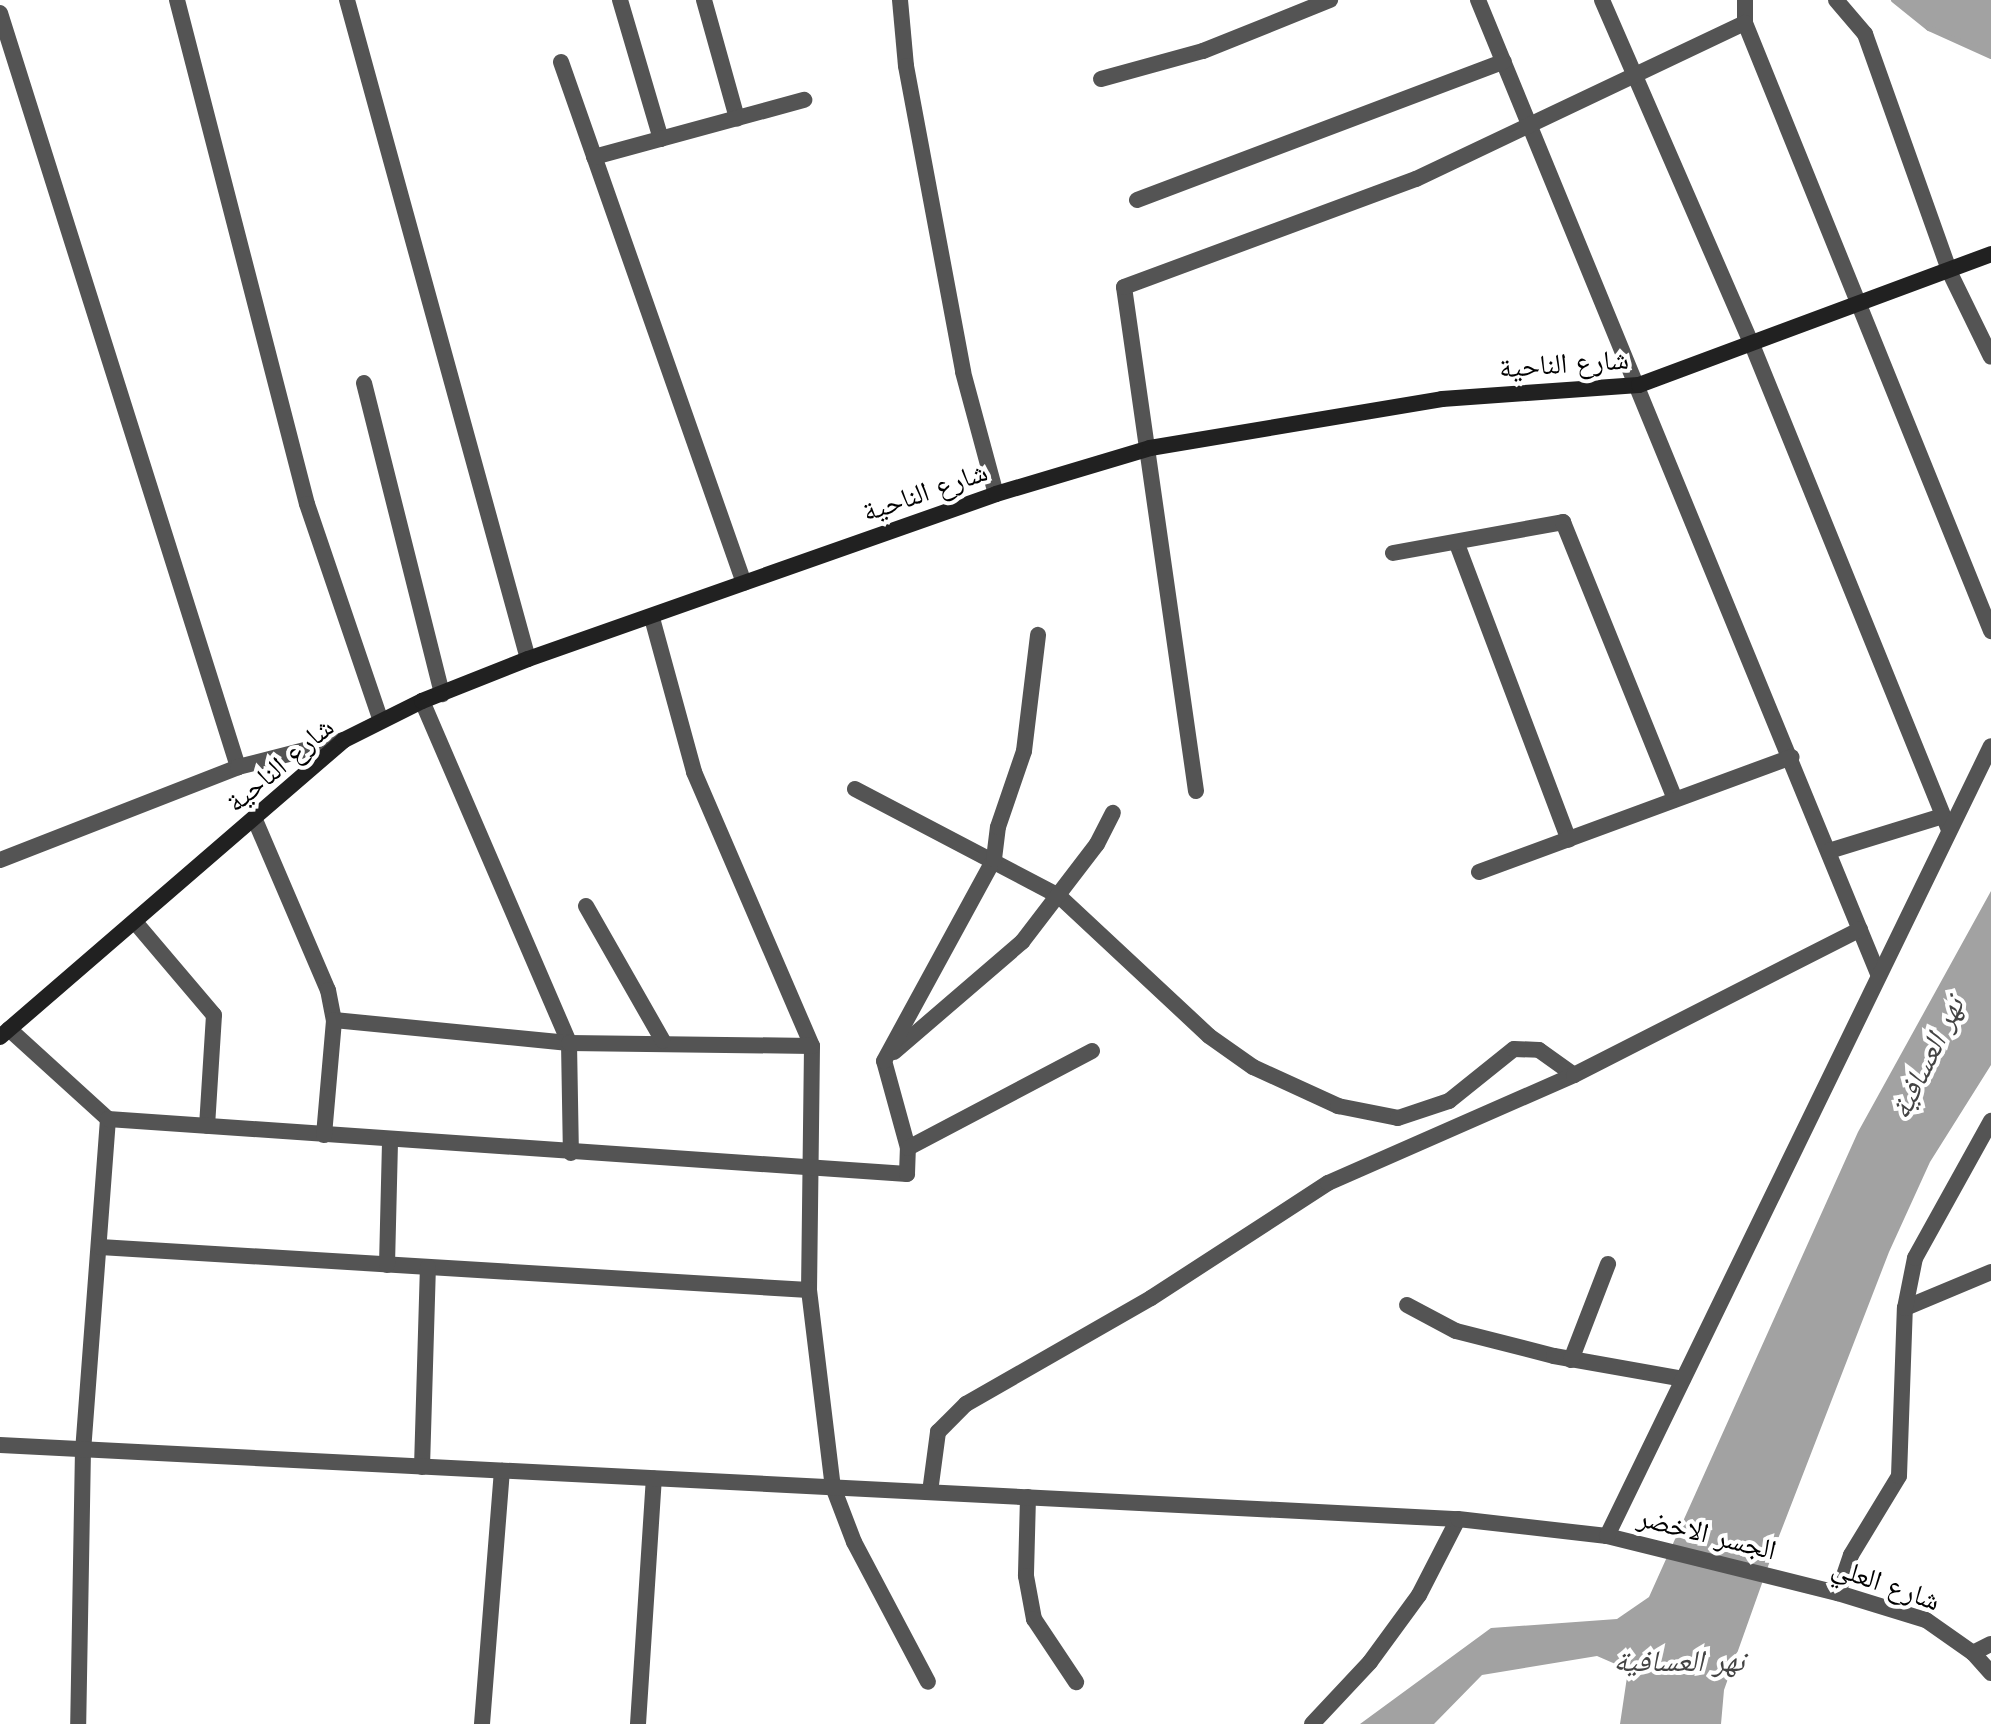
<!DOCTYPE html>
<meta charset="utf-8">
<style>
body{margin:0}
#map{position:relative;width:1991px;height:1724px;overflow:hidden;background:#fff;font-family:Jost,"Noto Naskh Arabic",sans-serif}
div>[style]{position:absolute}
.water>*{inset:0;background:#a2a2a2}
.stream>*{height:6px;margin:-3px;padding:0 3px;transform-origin:3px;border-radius:3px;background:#a2a2a2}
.minor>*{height:16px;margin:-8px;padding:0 8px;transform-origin:8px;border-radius:8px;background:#545454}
.tertiary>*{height:16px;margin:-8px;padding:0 8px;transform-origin:8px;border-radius:8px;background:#545454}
.secondary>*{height:16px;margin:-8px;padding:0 8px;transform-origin:8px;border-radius:8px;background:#212121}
span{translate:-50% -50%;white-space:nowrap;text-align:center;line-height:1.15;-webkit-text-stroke:8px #fff;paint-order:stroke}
.street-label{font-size:28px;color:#000}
.water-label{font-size:30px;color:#434343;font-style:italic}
</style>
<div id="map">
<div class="water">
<i style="clip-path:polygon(1894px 0,1991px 0,1991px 56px,1929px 28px)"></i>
<i style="clip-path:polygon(1991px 891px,1991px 1065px,1930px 1162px,1889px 1252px,1776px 1544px,1724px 1690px,1721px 1724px,1620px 1724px,1627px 1677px,1620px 1666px,1597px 1656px,1482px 1675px,1434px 1724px,1360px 1724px,1491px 1628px,1617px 1619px,1649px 1597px,1858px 1132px)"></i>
</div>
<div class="stream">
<i style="left:1894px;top:0;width:45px;rotate:38.7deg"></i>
<i style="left:1929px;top:28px;width:68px;rotate:24.3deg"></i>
</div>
<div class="minor">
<i style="left:177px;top:0;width:520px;rotate:75.54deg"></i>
<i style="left:307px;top:504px;width:229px;rotate:71.2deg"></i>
<i style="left:347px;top:0;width:683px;rotate:74.64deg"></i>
<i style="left:620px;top:0;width:145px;rotate:73.6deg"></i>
<i style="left:704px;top:0;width:123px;rotate:74.4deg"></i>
<i style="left:900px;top:0;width:66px;rotate:84.8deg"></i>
<i style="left:906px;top:66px;width:311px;rotate:79.4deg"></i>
<i style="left:963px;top:372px;width:126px;rotate:74.9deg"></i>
<i style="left:1478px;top:0;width:1053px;rotate:67.67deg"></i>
<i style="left:1602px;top:0;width:378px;rotate:66.5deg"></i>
<i style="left:1753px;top:347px;width:521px;rotate:67.91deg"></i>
<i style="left:1745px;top:0;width:23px;rotate:90deg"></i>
<i style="left:1745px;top:23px;width:656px;rotate:67.97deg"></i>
<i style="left:1836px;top:0;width:45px;rotate:49.5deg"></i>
<i style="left:1865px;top:34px;width:254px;rotate:70.4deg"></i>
<i style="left:0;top:13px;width:791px;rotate:72.48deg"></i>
<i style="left:561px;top:62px;width:552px;rotate:70.65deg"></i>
<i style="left:1101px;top:79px;width:106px;rotate:-15.4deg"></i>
<i style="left:1203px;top:51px;width:137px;rotate:-21.9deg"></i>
<i style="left:594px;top:157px;width:218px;rotate:-15.2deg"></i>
<i style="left:1137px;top:200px;width:392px;rotate:-20.7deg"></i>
<i style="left:364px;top:383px;width:321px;rotate:75.9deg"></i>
<i style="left:1457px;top:544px;width:316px;rotate:69.3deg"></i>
<i style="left:1393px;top:553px;width:173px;rotate:-10.3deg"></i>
<i style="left:1563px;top:522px;width:299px;rotate:68deg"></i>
<i style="left:652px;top:618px;width:160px;rotate:74.7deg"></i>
<i style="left:694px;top:772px;width:298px;rotate:66.7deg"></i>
<i style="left:812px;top:1046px;width:244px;rotate:90.7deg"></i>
<i style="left:809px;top:1290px;width:198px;rotate:83.1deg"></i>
<i style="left:833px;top:1487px;width:59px;rotate:69.1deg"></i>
<i style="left:854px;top:1542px;width:158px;rotate:62.1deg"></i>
<i style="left:422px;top:701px;width:372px;rotate:66.7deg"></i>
<i style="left:569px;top:1043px;width:110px;rotate:89deg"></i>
<i style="left:855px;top:789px;width:230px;rotate:27.7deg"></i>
<i style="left:1059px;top:896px;width:205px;rotate:43deg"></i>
<i style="left:1209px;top:1036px;width:54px;rotate:35.2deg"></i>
<i style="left:1253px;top:1067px;width:94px;rotate:24.6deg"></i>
<i style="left:1338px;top:1106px;width:61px;rotate:11.3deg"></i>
<i style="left:1398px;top:1118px;width:54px;rotate:-18.4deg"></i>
<i style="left:1449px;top:1101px;width:83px;rotate:-38.7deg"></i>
<i style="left:1514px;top:1049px;width:25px;rotate:2deg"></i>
<i style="left:1539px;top:1050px;width:43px;rotate:35.5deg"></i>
<i style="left:1196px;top:791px;width:509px;rotate:-98.13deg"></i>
<i style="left:1124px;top:287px;width:311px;rotate:-20.3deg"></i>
<i style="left:1416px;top:179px;width:364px;rotate:-25.4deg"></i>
<i style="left:255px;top:820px;width:185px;rotate:66.8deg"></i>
<i style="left:328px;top:990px;width:31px;rotate:79deg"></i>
<i style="left:334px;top:1020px;width:236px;rotate:5.6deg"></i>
<i style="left:569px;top:1043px;width:243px;rotate:0.7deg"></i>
<i style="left:1829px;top:851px;width:119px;rotate:-17.1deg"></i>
<i style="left:0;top:860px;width:256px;rotate:-21.3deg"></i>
<i style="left:238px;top:767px;width:109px;rotate:-14.3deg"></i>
<i style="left:1479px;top:872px;width:333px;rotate:-20.2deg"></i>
<i style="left:586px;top:906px;width:155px;rotate:60.3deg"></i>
<i style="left:135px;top:922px;width:122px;rotate:49.7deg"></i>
<i style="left:214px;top:1015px;width:111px;rotate:93.6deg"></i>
<i style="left:9px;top:1029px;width:134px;rotate:42.3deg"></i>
<i style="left:108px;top:1119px;width:331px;rotate:94.3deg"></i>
<i style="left:83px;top:1449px;width:275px;rotate:91deg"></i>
<i style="left:894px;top:1052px;width:169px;rotate:-40.7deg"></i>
<i style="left:1022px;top:942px;width:123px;rotate:-52.6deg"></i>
<i style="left:1097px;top:844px;width:35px;rotate:-63deg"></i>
<i style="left:108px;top:1119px;width:801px;rotate:3.94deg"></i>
<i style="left:907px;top:1174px;width:26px;rotate:-88deg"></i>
<i style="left:908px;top:1148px;width:90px;rotate:-105.4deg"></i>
<i style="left:884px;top:1061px;width:230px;rotate:-61.4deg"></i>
<i style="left:994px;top:859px;width:32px;rotate:-83deg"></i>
<i style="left:998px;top:827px;width:80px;rotate:-71.1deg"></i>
<i style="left:1024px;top:751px;width:117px;rotate:-83.1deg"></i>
<i style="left:324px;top:1135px;width:115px;rotate:-85deg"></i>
<i style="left:908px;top:1148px;width:208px;rotate:-27.8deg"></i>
<i style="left:100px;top:1247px;width:710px;rotate:3.47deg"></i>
<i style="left:387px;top:1265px;width:125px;rotate:-88.6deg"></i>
<i style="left:1407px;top:1305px;width:55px;rotate:28deg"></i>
<i style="left:1456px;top:1331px;width:101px;rotate:14.3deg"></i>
<i style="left:1554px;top:1356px;width:131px;rotate:10.1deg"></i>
<i style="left:1905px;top:1308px;width:93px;rotate:-22.7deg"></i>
<i style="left:1571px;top:1360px;width:103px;rotate:-68.9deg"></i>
<i style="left:422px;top:1467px;width:200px;rotate:-88.3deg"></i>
<i style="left:930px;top:1492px;width:61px;rotate:-82.4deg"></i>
<i style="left:938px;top:1432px;width:40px;rotate:-45deg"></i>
<i style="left:966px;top:1404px;width:213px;rotate:-29.8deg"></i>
<i style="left:1151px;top:1298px;width:211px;rotate:-33deg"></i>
<i style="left:1328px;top:1183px;width:269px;rotate:-23.7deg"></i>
<i style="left:1574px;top:1075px;width:321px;rotate:-27deg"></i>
<i style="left:1028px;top:1497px;width:79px;rotate:91.5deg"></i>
<i style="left:1026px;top:1576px;width:44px;rotate:79.5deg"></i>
<i style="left:1034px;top:1619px;width:76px;rotate:56.3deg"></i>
<i style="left:1838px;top:1593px;width:40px;rotate:-71.1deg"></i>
<i style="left:1851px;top:1555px;width:92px;rotate:-58.7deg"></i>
<i style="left:1899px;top:1476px;width:168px;rotate:-88deg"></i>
<i style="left:1905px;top:1308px;width:51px;rotate:-78.7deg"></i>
<i style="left:1915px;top:1258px;width:157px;rotate:-61deg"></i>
<i style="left:1973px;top:1653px;width:20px;rotate:-27deg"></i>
<i style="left:482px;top:1724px;width:254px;rotate:-85.5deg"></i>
<i style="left:638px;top:1724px;width:246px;rotate:-86.3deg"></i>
<i style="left:1312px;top:1724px;width:85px;rotate:-46.9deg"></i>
<i style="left:1370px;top:1662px;width:83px;rotate:-53.8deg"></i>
<i style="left:1419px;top:1595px;width:85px;rotate:-62.8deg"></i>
</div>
<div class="tertiary">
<i style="left:1950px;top:273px;width:93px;rotate:64deg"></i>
<i style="left:0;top:1445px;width:1460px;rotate:2.91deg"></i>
<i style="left:1458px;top:1519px;width:150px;rotate:6.5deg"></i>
<i style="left:1607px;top:1536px;width:238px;rotate:13.9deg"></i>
<i style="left:1838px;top:1593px;width:92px;rotate:17.1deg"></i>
<i style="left:1926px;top:1620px;width:57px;rotate:35.1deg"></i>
<i style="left:1973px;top:1653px;width:27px;rotate:48deg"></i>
<i style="left:1607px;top:1536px;width:878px;rotate:-64.08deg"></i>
</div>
<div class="secondary">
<i style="left:0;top:1037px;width:454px;rotate:-40.8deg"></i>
<i style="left:344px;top:740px;width:87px;rotate:-26.6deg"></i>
<i style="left:422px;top:701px;width:114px;rotate:-21.6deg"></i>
<i style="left:528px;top:659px;width:496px;rotate:-19.4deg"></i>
<i style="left:996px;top:494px;width:161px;rotate:-16.6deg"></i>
<i style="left:1150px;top:448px;width:296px;rotate:-9.5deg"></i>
<i style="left:1442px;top:399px;width:197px;rotate:-4.1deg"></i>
<i style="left:1639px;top:385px;width:376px;rotate:-20.4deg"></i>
</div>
<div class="street-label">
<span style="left:1564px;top:364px;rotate:-4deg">شارع الناحية</span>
<span style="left:925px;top:492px;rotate:-19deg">شارع الناحية</span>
<span style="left:280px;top:765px;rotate:-40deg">شارع الناحية</span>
<span style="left:1707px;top:1534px;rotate:14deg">الجسر الاخضر</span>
<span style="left:1886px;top:1584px;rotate:19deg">شارع العلي</span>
</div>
<div class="water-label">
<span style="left:1927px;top:1058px;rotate:-64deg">نهر العسافية</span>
<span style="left:1679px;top:1661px">نهر العسافية</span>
</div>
</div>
